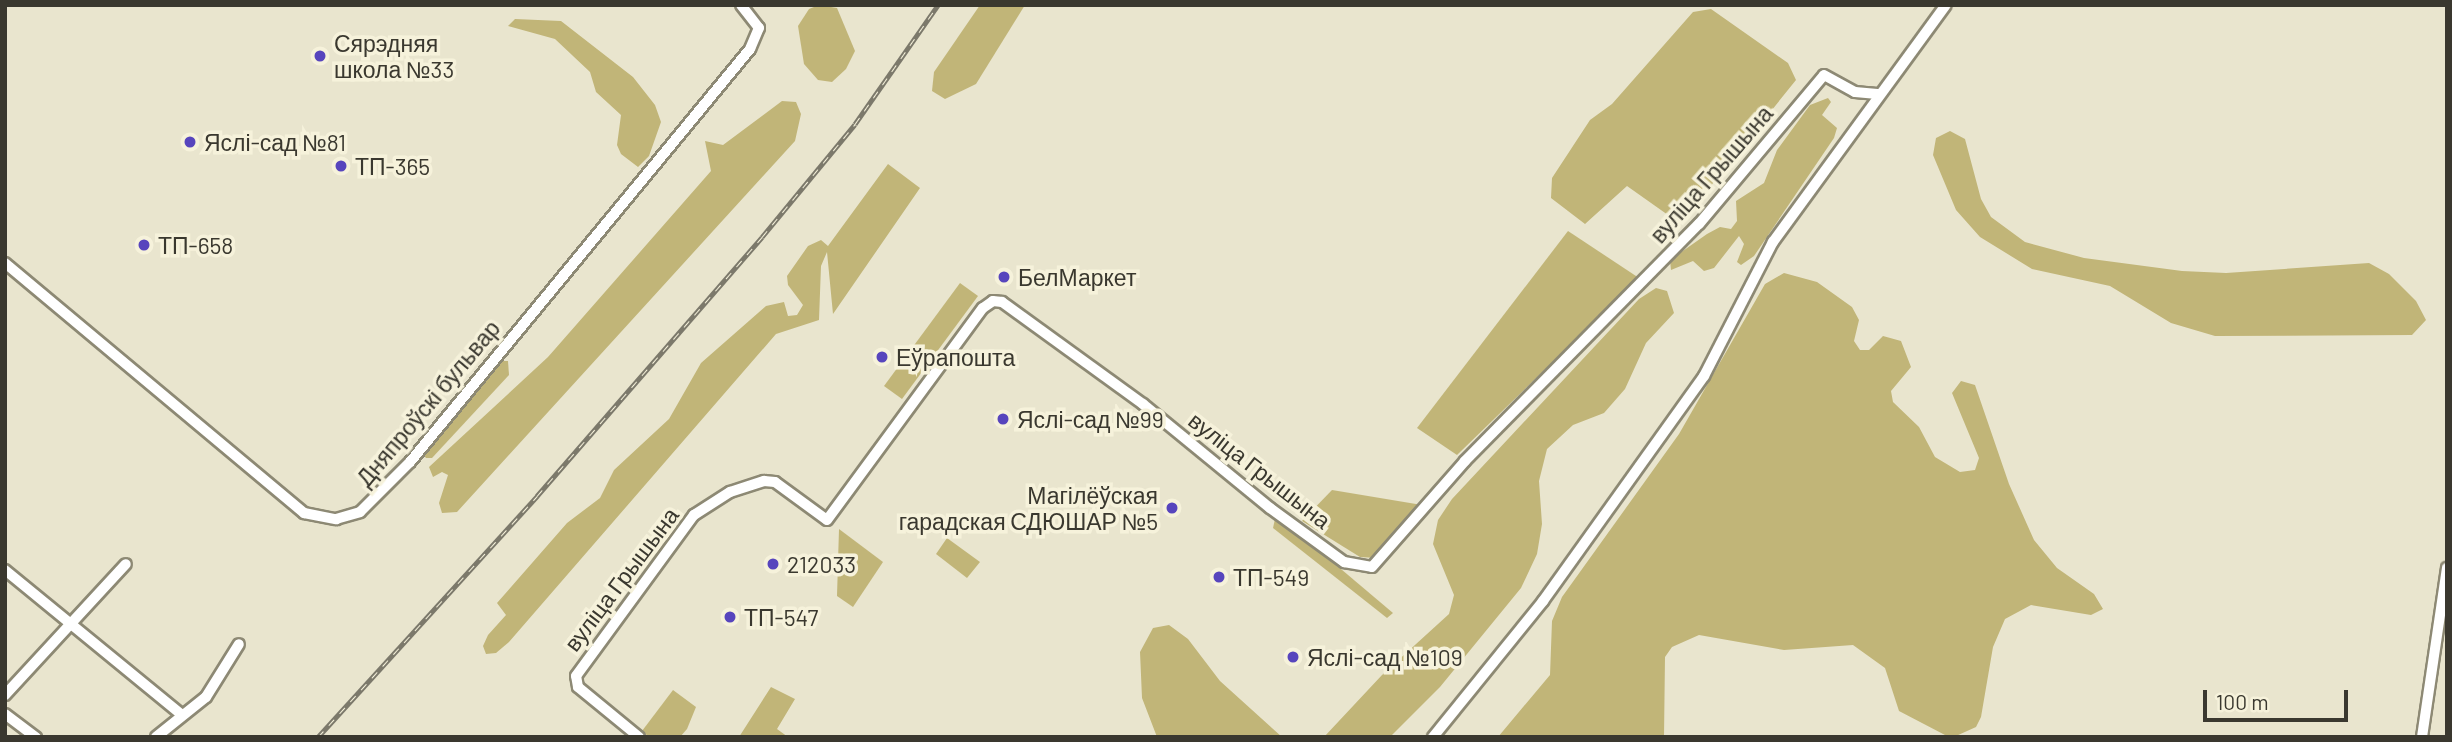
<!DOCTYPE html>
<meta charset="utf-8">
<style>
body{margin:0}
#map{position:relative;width:2452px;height:742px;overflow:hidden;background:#e9e5ce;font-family:Barlow,sans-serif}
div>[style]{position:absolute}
.green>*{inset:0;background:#c1b578}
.roads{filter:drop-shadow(2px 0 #8d8974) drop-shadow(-2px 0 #8d8974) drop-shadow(0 2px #8d8974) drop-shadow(0 -2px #8d8974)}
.minor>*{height:10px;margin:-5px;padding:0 5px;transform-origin:5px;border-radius:5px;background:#fff}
.rail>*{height:5px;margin-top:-2.5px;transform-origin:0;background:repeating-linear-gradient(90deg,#f6f2db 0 8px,#7c796b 0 16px);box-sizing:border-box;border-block:2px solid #7c796b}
.dots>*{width:19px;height:19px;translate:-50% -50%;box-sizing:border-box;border:4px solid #f6f2db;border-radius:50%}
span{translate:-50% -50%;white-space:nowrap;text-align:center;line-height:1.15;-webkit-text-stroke:7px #f6f2db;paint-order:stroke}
.poi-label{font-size:23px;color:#3a382f}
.left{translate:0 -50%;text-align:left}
.right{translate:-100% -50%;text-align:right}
.street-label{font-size:23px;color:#3a382f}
.frame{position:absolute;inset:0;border:7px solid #3a382f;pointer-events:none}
.scale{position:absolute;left:2203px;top:690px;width:145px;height:32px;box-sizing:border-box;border:4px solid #3a382f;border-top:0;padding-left:9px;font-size:21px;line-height:24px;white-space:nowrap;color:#3a382f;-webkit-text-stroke:5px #f6f2db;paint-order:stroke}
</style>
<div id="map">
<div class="green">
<i style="clip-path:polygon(819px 5px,837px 8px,855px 51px,846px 69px,832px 82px,818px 80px,804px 64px,798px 26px,809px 9px)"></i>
<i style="clip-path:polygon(980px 5px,1025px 5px,976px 84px,945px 99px,932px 91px,934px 72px)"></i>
<i style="clip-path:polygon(1711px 9px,1788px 63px,1796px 80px,1693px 208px,1668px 215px,1627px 186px,1585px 224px,1551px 198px,1552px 178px,1590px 120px,1612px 104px,1693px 12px)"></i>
<i style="clip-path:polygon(515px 19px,561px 21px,633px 77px,655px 105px,661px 122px,649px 156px,638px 167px,621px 154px,617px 145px,621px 115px,596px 92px,590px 72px,555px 39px,508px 26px)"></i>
<i style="clip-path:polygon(1828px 98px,1831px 102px,1822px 115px,1837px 128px,1834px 138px,1754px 256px,1741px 265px,1737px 262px,1744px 244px,1739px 236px,1714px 268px,1704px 271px,1693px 261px,1671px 270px,1670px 260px,1707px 234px,1720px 227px,1731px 229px,1737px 221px,1736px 201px,1764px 183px,1777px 150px,1810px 105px)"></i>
<i style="clip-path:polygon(782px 101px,796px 102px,801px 114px,795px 141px,457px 512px,442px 513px,439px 503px,448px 475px,442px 472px,433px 477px,429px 467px,548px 357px,711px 171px,705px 141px,723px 145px)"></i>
<i style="clip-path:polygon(1950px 131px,1965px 139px,1981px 199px,1991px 217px,2025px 242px,2084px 258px,2182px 271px,2226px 273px,2369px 263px,2389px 274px,2416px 301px,2426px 320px,2412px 335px,2215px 336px,2171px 323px,2110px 286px,2032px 269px,1980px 237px,1956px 210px,1933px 155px,1936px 138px)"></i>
<i style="clip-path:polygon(888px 164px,920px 188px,833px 314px,827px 252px,821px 266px,819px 320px,776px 334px,509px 642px,496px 653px,486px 654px,483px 646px,488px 635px,506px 615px,497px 603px,567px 523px,600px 498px,614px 470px,669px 419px,701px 363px,766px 306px,784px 302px,788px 316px,797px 315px,803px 305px,788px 285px,787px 276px,808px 246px,821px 240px,828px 246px)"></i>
<i style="clip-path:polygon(1568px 231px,1639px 278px,1457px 455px,1417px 428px)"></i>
<i style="clip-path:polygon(1784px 273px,1817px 282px,1852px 307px,1859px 320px,1854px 341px,1860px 350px,1869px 350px,1883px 336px,1901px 341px,1911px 367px,1891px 391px,1893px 402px,1919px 427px,1935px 457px,1960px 472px,1975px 470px,1979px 458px,1952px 393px,1961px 381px,1975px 385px,2009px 484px,2034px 540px,2057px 568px,2094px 594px,2103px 609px,2091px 615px,2031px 605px,2005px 619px,1993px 647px,1981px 717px,1976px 727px,1956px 736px,1945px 735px,1899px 711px,1885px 668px,1853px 645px,1784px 650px,1699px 635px,1672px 647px,1665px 657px,1664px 737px,1498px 737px,1550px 675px,1552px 621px,1562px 597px,1679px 434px,1765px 284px)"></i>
<i style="clip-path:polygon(960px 283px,978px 296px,902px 399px,884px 386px)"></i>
<i style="clip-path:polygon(1656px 288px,1667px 291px,1674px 313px,1646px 343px,1625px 389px,1604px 413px,1573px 425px,1547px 449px,1539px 481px,1542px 524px,1537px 554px,1521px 588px,1440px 687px,1390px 737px,1324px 737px,1382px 675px,1449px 614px,1454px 595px,1433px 544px,1438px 520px,1452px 499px,1639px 299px)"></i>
<i style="clip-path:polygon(500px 361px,508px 361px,509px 375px,432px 458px,426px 458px,422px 453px)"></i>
<i style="clip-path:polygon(1332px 490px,1422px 505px,1376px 558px,1360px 557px,1302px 521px)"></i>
<i style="clip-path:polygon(1275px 519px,1283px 520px,1393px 613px,1387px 618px,1273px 528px)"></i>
<i style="clip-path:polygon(839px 529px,883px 562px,853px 607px,837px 596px)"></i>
<i style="clip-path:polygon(947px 538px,980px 562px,967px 578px,936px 554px)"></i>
<i style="clip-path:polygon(1169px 625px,1188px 639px,1220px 681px,1282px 737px,1157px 737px,1142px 698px,1140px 652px,1153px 628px)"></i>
<i style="clip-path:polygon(771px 687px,795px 699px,777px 729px,788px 737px,739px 737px)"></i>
<i style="clip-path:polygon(673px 690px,696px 707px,687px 729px,680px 737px,649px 737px,642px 731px)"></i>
</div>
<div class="roads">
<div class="minor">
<i style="left:5px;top:263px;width:390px;rotate:39.9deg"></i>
<i style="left:304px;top:513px;width:33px;rotate:11deg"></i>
<i style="left:336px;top:519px;width:25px;rotate:-16deg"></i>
<i style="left:360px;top:512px;width:71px;rotate:-45deg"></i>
<i style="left:410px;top:462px;width:535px;rotate:-50.54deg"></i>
<i style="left:750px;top:49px;width:23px;rotate:-67deg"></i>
<i style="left:759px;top:28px;width:29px;rotate:-128deg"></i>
<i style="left:5px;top:570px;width:229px;rotate:39.3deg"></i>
<i style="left:5px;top:695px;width:178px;rotate:-47.3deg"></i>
<i style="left:5px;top:714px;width:39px;rotate:37deg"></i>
<i style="left:156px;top:737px;width:64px;rotate:-38.7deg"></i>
<i style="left:206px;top:697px;width:62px;rotate:-58.1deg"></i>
<i style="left:639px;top:737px;width:79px;rotate:-140.7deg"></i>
<i style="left:578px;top:687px;width:11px;rotate:-100deg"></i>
<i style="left:576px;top:676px;width:200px;rotate:-53.8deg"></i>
<i style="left:694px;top:515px;width:43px;rotate:-32.6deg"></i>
<i style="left:730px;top:492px;width:36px;rotate:-18deg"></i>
<i style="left:764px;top:481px;width:11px;rotate:5deg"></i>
<i style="left:775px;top:482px;width:64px;rotate:36.2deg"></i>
<i style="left:827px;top:520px;width:263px;rotate:-53.7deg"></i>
<i style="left:983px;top:308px;width:12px;rotate:-35deg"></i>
<i style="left:993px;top:301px;width:9px;rotate:6deg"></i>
<i style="left:1002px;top:302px;width:174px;rotate:35.9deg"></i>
<i style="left:1143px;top:404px;width:164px;rotate:39.3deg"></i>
<i style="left:1270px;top:508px;width:92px;rotate:36.1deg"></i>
<i style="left:1344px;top:562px;width:28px;rotate:10deg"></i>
<i style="left:1372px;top:567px;width:141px;rotate:-48.7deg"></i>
<i style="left:1465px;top:461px;width:333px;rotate:-45.4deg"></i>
<i style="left:1699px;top:224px;width:194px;rotate:-50deg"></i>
<i style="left:1824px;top:75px;width:35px;rotate:29deg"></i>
<i style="left:1855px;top:92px;width:25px;rotate:5deg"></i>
<i style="left:1433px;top:737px;width:175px;rotate:-51deg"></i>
<i style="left:1543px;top:601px;width:277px;rotate:-54.4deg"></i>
<i style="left:1704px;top:376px;width:151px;rotate:-62.8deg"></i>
<i style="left:1773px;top:242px;width:293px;rotate:-53.9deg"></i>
<i style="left:2422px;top:737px;width:171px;rotate:-81.6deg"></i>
</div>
</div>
<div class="rail">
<i style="left:318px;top:737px;width:326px;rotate:-47.7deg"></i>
<i style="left:537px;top:496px;width:343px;rotate:-49deg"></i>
<i style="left:762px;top:237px;width:146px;rotate:-50.5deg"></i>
<i style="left:855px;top:124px;width:145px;rotate:-55.1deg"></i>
</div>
<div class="dots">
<i style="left:320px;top:56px;background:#5745bd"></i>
<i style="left:190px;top:142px;background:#5745bd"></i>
<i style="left:341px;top:166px;background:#5745bd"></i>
<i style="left:144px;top:245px;background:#5745bd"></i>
<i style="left:1004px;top:277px;background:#5745bd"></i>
<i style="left:882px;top:357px;background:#5745bd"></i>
<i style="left:1003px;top:419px;background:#5745bd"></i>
<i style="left:1172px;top:508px;background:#5745bd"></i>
<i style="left:773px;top:564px;background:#5745bd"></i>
<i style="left:1219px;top:577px;background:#5745bd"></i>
<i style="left:730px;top:617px;background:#5745bd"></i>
<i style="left:1293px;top:657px;background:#5745bd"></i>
</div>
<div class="poi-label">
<span class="left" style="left:334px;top:56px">Сярэдняя<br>школа №33</span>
<span class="left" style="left:204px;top:142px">Яслі-сад №81</span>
<span class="left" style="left:355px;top:166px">ТП-365</span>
<span class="left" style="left:158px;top:245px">ТП-658</span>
<span class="left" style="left:1018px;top:277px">БелМаркет</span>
<span class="left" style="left:896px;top:357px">Еўрапошта</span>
<span class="left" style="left:1017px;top:419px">Яслі-сад №99</span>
<span class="right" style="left:1158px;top:508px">Магілёўская<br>гарадская СДЮШАР №5</span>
<span class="left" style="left:787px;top:564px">212033</span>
<span class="left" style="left:1233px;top:577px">ТП-549</span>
<span class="left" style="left:744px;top:617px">ТП-547</span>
<span class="left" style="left:1307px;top:657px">Яслі-сад №109</span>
</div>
<div class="street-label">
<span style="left:1711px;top:174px;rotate:-49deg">вуліца Грышына</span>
<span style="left:428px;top:403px;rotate:-50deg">Дняпроўскі бульвар</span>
<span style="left:1260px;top:470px;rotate:38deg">вуліца Грышына</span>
<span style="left:621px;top:579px;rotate:-53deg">вуліца Грышына</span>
</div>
<div class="frame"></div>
<div class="scale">100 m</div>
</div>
